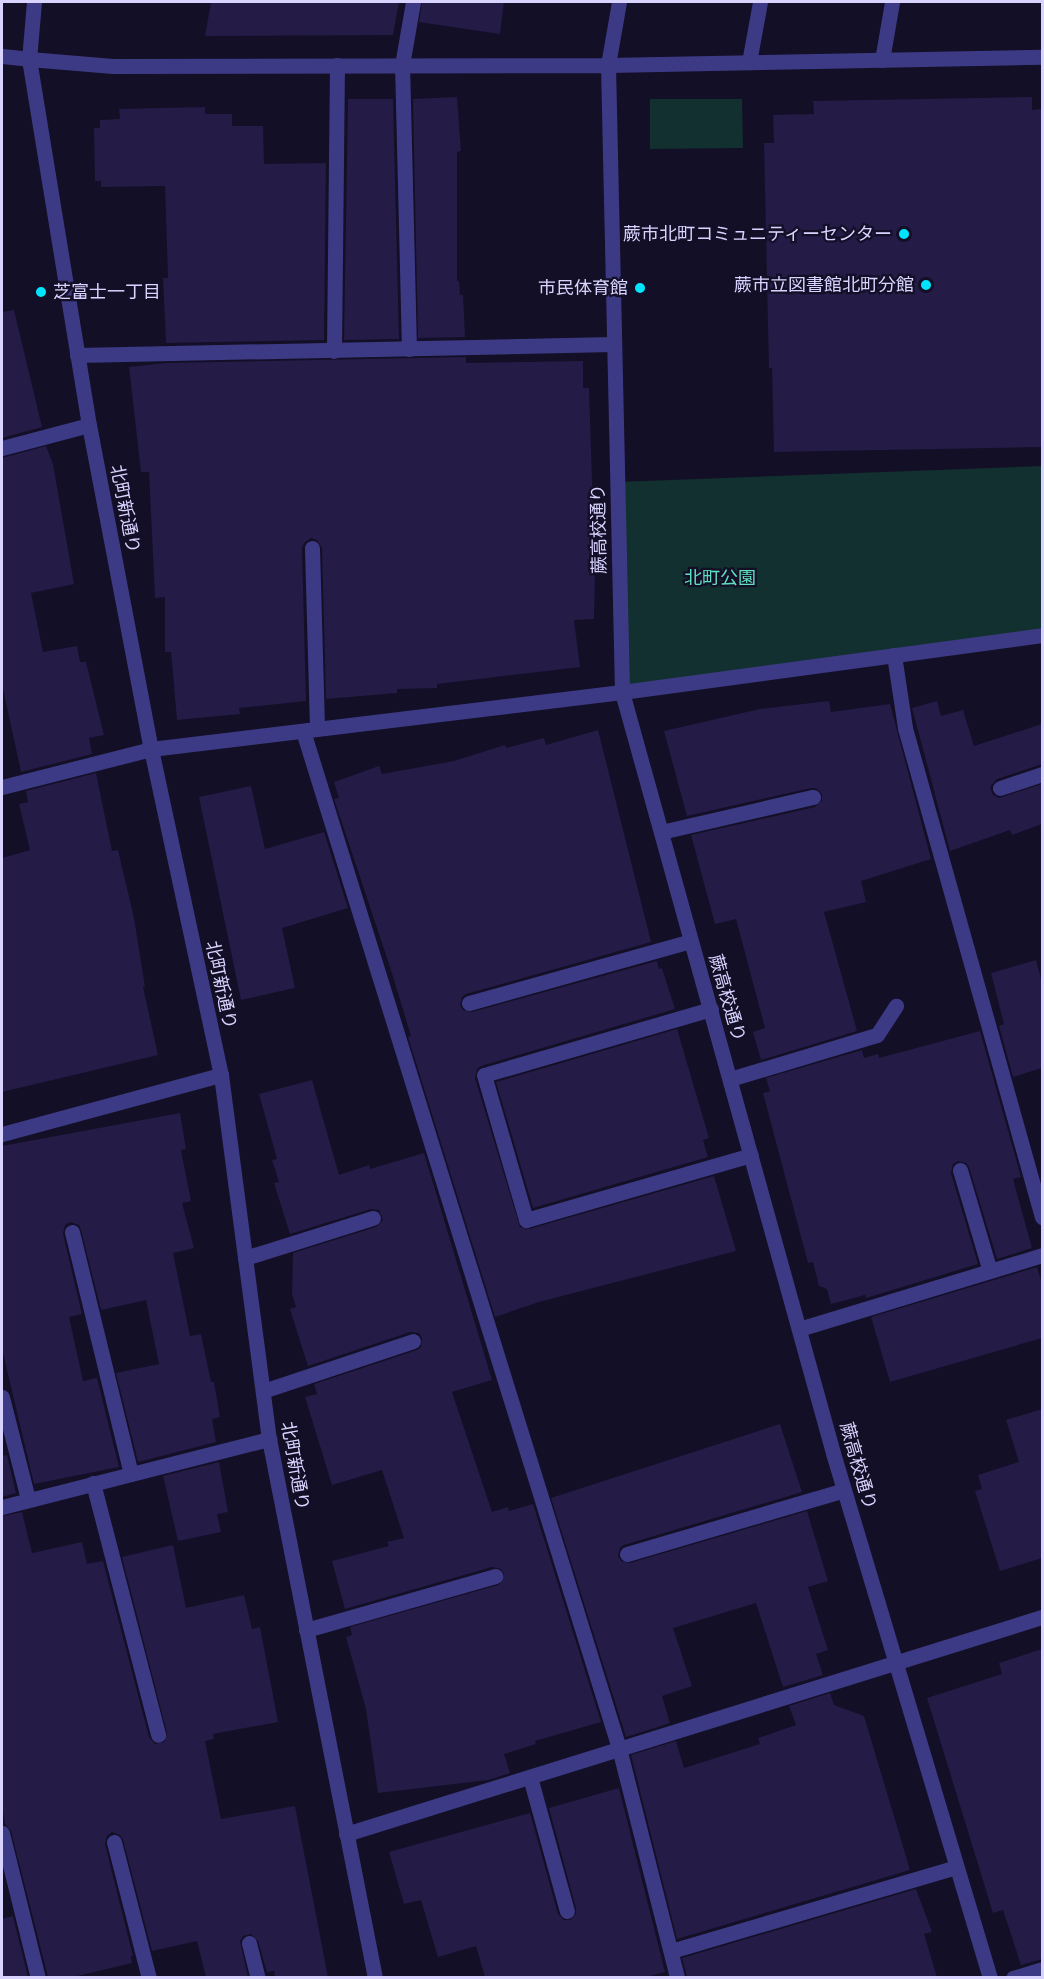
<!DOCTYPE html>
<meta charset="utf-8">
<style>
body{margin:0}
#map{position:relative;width:1044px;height:1979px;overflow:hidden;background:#130f26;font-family:"Work Sans","Noto Sans JP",sans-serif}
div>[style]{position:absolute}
.green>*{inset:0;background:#12302f}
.building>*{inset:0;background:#241b47}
.service>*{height:15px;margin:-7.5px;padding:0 7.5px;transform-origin:7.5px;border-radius:7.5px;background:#3d3a85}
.minor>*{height:15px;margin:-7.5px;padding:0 7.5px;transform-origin:7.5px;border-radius:7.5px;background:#3d3a85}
.tertiary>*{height:15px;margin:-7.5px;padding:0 7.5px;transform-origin:7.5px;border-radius:7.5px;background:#3d3a85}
.dots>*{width:16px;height:16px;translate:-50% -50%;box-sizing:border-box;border:3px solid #130f26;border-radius:50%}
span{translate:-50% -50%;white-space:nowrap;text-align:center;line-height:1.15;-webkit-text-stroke:4.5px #130f26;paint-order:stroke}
.poi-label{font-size:18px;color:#d9d4ff}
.right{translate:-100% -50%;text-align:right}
.left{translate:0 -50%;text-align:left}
.street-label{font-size:18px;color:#d9d4ff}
.park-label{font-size:18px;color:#5fe0c0}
.frame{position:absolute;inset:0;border:3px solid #d9d4ff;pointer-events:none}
</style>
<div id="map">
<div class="green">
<i style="clip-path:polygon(650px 99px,742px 99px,743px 148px,650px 149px)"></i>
<i style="clip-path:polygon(1042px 466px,1042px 635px,622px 692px,618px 482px)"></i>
</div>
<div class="building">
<i style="clip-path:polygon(211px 2px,399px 2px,393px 35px,205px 36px)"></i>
<i style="clip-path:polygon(422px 2px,504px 2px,500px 34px,419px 22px)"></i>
<i style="clip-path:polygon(457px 97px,461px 151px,457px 152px,457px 281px,459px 281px,460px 295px,463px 295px,465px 337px,418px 338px,413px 99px)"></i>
<i style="clip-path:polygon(1032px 97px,1032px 110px,1042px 109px,1042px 447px,774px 452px,772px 368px,769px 368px,768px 325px,764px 143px,774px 143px,773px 115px,814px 114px,813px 101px)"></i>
<i style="clip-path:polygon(348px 99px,393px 99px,399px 339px,344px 340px)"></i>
<i style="clip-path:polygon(205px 107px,205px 114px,232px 114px,232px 126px,263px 126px,264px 164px,326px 163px,324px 340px,166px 343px,163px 278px,168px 278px,165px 186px,101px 187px,101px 181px,95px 181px,94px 128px,100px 128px,100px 120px,120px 119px,119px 109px)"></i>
<i style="clip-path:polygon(14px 310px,42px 427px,2px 438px,2px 312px)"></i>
<i style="clip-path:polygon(466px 357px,466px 363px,583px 361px,583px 388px,589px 388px,595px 574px,594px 619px,574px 620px,580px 667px,437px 684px,437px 688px,397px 689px,397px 693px,326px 699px,322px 548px,317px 540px,311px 538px,304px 543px,302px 548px,306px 701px,239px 708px,240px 714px,177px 720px,171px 652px,165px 652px,165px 597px,155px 598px,149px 472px,141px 472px,129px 367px,166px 363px)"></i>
<i style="clip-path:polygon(46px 446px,53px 464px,74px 584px,31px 593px,43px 652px,77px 646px,80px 662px,86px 662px,104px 735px,89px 738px,92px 754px,21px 772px,2px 684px,2px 458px)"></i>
<i style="clip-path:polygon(829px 701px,831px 712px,890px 704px,931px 859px,861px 881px,866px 902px,824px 912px,857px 1031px,761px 1060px,753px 1032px,765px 1028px,736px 919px,715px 924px,691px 835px,815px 807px,822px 800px,822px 794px,816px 788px,811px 788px,687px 816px,664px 731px,760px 709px)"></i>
<i style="clip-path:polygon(937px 701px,941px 716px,963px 710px,974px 746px,1042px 724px,1042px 764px,997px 779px,990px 787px,993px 795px,999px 798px,1042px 784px,1042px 824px,1012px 835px,1010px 830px,950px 851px,912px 708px)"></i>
<i style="clip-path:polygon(598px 730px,651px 942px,466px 994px,462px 997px,460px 1005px,463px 1010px,472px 1012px,657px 961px,659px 969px,662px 968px,675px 1009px,481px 1066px,477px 1069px,475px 1078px,520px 1227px,529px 1229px,714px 1176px,736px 1251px,539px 1302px,495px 1317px,408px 1037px,411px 1036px,390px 967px,334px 799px,339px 798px,334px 782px,379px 766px,382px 774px,454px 761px,505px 745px,506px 748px,544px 738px,546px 745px)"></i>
<i style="clip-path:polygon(96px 773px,112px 851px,118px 850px,134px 918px,145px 987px,143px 987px,158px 1055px,2px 1092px,2px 858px,30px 850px,19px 804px,28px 802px,26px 791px)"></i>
<i style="clip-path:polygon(251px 786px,265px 849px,324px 832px,348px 908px,282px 928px,295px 988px,241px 1000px,199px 797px)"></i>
<i style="clip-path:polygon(1036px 960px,1042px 983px,1042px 1068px,1013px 1077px,999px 1026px,1004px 1024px,991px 973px)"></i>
<i style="clip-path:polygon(677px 1029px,709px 1138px,703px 1140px,708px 1157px,533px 1208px,496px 1082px)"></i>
<i style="clip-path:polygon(980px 1031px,1021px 1177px,1013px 1179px,1032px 1248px,997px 1259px,969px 1167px,966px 1163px,958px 1161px,953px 1164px,951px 1173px,978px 1264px,866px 1298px,865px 1295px,831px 1304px,827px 1289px,819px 1286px,813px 1262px,808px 1263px,763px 1093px,770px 1091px,766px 1078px,862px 1050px,864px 1058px,878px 1054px,879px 1058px)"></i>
<i style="clip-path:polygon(312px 1080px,339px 1175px,369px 1165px,370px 1169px,424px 1153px,492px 1380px,452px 1392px,492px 1512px,508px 1507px,509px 1511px,533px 1504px,601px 1722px,535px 1741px,536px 1744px,504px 1754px,510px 1773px,488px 1780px,378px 1793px,366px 1709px,346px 1637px,352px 1635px,350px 1627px,498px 1585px,502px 1582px,504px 1574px,501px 1569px,492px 1567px,345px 1609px,332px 1561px,389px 1546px,387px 1542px,404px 1538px,382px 1470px,332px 1485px,305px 1397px,317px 1394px,314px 1384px,417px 1350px,421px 1347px,422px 1338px,419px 1333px,410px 1332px,308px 1366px,290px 1309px,296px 1307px,292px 1294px,293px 1253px,376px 1227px,383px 1220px,379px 1210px,371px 1209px,290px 1234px,274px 1183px,279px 1182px,272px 1160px,277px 1159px,259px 1094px)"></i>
<i style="clip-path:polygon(180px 1113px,186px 1149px,181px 1150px,191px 1201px,182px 1203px,194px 1248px,173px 1253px,190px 1336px,201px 1334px,211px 1382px,214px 1382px,220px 1417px,212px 1419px,216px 1442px,138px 1462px,116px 1373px,159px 1364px,146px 1300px,101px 1310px,81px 1230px,79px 1225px,70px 1222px,65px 1225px,63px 1234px,82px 1314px,69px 1317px,83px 1381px,97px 1378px,119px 1467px,34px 1484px,2px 1349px,2px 1146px)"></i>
<i style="clip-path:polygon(1037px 1267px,1042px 1284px,1042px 1338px,890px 1382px,871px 1317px)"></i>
<i style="clip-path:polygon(1042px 1409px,1042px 1558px,1000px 1571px,975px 1491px,982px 1489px,978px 1475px,1019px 1462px,1006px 1420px)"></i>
<i style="clip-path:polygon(780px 1424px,802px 1492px,624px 1545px,620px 1548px,618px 1556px,621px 1561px,630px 1563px,807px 1511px,828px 1581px,808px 1587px,828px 1650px,816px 1654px,823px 1675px,783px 1687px,756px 1603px,673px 1628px,692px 1686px,662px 1696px,670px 1723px,626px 1737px,551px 1498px)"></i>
<i style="clip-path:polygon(7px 1455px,16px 1493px,2px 1497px,2px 1456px)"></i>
<i style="clip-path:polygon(219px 1462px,228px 1512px,217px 1514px,221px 1532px,178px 1541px,163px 1476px)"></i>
<i style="clip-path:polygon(22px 1512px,32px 1553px,82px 1542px,87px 1564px,103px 1561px,149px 1737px,155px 1744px,164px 1742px,167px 1733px,122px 1557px,173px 1545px,186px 1608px,244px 1595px,252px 1629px,260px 1627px,278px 1722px,213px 1734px,214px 1739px,205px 1741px,221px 1819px,295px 1806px,328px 1977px,275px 1977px,274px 1971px,267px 1972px,258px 1941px,251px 1934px,243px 1936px,240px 1941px,248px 1977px,206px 1977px,197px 1941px,152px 1951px,123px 1840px,120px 1835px,112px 1832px,107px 1836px,105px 1844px,133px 1956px,131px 1956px,132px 1963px,73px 1977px,48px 1977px,11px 1831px,5px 1824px,2px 1806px,2px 1516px)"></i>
<i style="clip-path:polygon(1042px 1649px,1042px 1959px,1021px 1965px,1003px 1910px,993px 1913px,927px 1698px,1002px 1674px,999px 1663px)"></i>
<i style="clip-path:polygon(830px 1693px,834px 1705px,864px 1716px,910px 1870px,677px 1939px,631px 1755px,676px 1741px,684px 1768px,760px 1744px,758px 1738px,796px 1725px,789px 1706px)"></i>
<i style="clip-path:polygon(619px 1788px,665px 1972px,646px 1977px,485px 1977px,476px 1946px,438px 1957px,421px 1900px,404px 1904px,389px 1852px,530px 1813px,558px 1914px,564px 1920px,570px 1920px,576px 1914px,576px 1908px,549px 1808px)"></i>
<i style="clip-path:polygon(916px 1889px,932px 1932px,924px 1934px,937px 1977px,687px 1977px,682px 1958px)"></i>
<i style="clip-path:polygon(13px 1916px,28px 1977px,2px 1977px,2px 1919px)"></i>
</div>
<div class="service">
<i style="left:882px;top:60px;width:59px;rotate:-80.2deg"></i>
<i style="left:749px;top:62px;width:61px;rotate:-79.6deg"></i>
<i style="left:409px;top:349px;width:284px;rotate:-91.4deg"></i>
<i style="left:402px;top:65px;width:64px;rotate:-80.1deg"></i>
<i style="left:334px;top:351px;width:286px;rotate:-89.4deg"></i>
<i style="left:77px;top:355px;width:537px;rotate:-1.17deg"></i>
<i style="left:312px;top:548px;width:181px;rotate:88.4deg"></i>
<i style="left:894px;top:655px;width:74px;rotate:81.4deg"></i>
<i style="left:905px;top:728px;width:508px;rotate:74.35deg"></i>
<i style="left:303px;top:731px;width:1065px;rotate:72.74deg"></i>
<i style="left:619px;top:1748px;width:237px;rotate:75.8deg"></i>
<i style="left:1000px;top:788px;width:44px;rotate:-18.4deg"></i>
<i style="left:661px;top:832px;width:156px;rotate:-13deg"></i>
<i style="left:469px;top:1003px;width:230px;rotate:-15.6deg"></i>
<i style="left:711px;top:1009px;width:236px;rotate:163.8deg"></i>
<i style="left:484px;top:1075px;width:151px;rotate:73.8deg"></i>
<i style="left:526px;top:1220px;width:234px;rotate:-16.1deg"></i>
<i style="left:730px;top:1079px;width:153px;rotate:-16.7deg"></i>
<i style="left:877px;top:1035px;width:35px;rotate:-57deg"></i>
<i style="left:960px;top:1170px;width:105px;rotate:73.5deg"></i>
<i style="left:72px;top:1232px;width:249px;rotate:76.3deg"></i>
<i style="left:245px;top:1258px;width:134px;rotate:-17.4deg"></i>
<i style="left:263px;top:1391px;width:158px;rotate:-18.4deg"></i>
<i style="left:2px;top:1397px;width:105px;rotate:75.7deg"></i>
<i style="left:93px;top:1483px;width:260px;rotate:75.5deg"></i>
<i style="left:627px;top:1554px;width:226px;rotate:-16.4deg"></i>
<i style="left:306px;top:1630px;width:197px;rotate:-15.9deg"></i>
<i style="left:530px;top:1777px;width:139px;rotate:74.6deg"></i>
<i style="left:2px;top:1833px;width:149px;rotate:76.1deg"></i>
<i style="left:114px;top:1842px;width:140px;rotate:75.6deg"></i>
<i style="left:249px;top:1943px;width:36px;rotate:76deg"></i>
<i style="left:671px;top:1951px;width:297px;rotate:-16.4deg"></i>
<i style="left:1013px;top:1978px;width:30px;rotate:-17deg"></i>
</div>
<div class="minor">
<i style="left:619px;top:2px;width:64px;rotate:99.9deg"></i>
<i style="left:608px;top:65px;width:627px;rotate:88.72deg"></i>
<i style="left:622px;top:692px;width:790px;rotate:74.5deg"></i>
<i style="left:833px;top:1453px;width:548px;rotate:73.35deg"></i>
<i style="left:29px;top:59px;width:84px;rotate:4.8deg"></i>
<i style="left:113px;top:66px;width:495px;rotate:-0.1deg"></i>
<i style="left:608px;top:65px;width:434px;rotate:-1.1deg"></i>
<i style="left:2px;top:448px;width:90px;rotate:-14.8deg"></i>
<i style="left:2px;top:787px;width:154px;rotate:-14.3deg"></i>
<i style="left:151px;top:749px;width:474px;rotate:-6.9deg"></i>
<i style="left:622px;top:692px;width:424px;rotate:-7.7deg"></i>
<i style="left:2px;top:1134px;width:227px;rotate:-15.1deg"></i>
<i style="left:799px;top:1329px;width:254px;rotate:-16.9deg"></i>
<i style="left:2px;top:1507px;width:276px;rotate:-14.3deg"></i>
<i style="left:346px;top:1834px;width:729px;rotate:-17.32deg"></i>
</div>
<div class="tertiary">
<i style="left:34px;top:2px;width:57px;rotate:95deg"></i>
<i style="left:29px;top:59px;width:371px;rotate:80.7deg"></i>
<i style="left:89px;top:425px;width:330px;rotate:79.2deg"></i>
<i style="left:151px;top:749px;width:333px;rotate:77.9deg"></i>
<i style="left:221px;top:1075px;width:367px;rotate:82.5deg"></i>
<i style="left:269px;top:1439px;width:549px;rotate:78.87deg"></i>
<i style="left:2px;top:56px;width:27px;rotate:6deg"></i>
</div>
<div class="dots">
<i style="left:904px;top:234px;background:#00e5ff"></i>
<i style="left:926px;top:285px;background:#00e5ff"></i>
<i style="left:640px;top:288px;background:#00e5ff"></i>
<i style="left:41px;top:292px;background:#00e5ff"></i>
</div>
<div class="poi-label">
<span class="right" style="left:892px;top:234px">蕨市北町コミュニティーセンター</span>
<span class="right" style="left:914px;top:285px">蕨市立図書館北町分館</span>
<span class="right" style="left:628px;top:288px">市民体育館</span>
<span class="left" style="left:53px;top:292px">芝富士一丁目</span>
</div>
<div class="street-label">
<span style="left:125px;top:509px;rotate:79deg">北町新通り</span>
<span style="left:599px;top:529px;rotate:-91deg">蕨高校通り</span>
<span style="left:221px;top:985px;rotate:78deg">北町新通り</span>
<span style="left:727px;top:998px;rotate:74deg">蕨高校通り</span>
<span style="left:295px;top:1466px;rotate:80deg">北町新通り</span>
<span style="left:858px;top:1466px;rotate:74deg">蕨高校通り</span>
</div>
<div class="park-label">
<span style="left:720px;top:578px">北町公園</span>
</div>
<div class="frame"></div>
</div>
